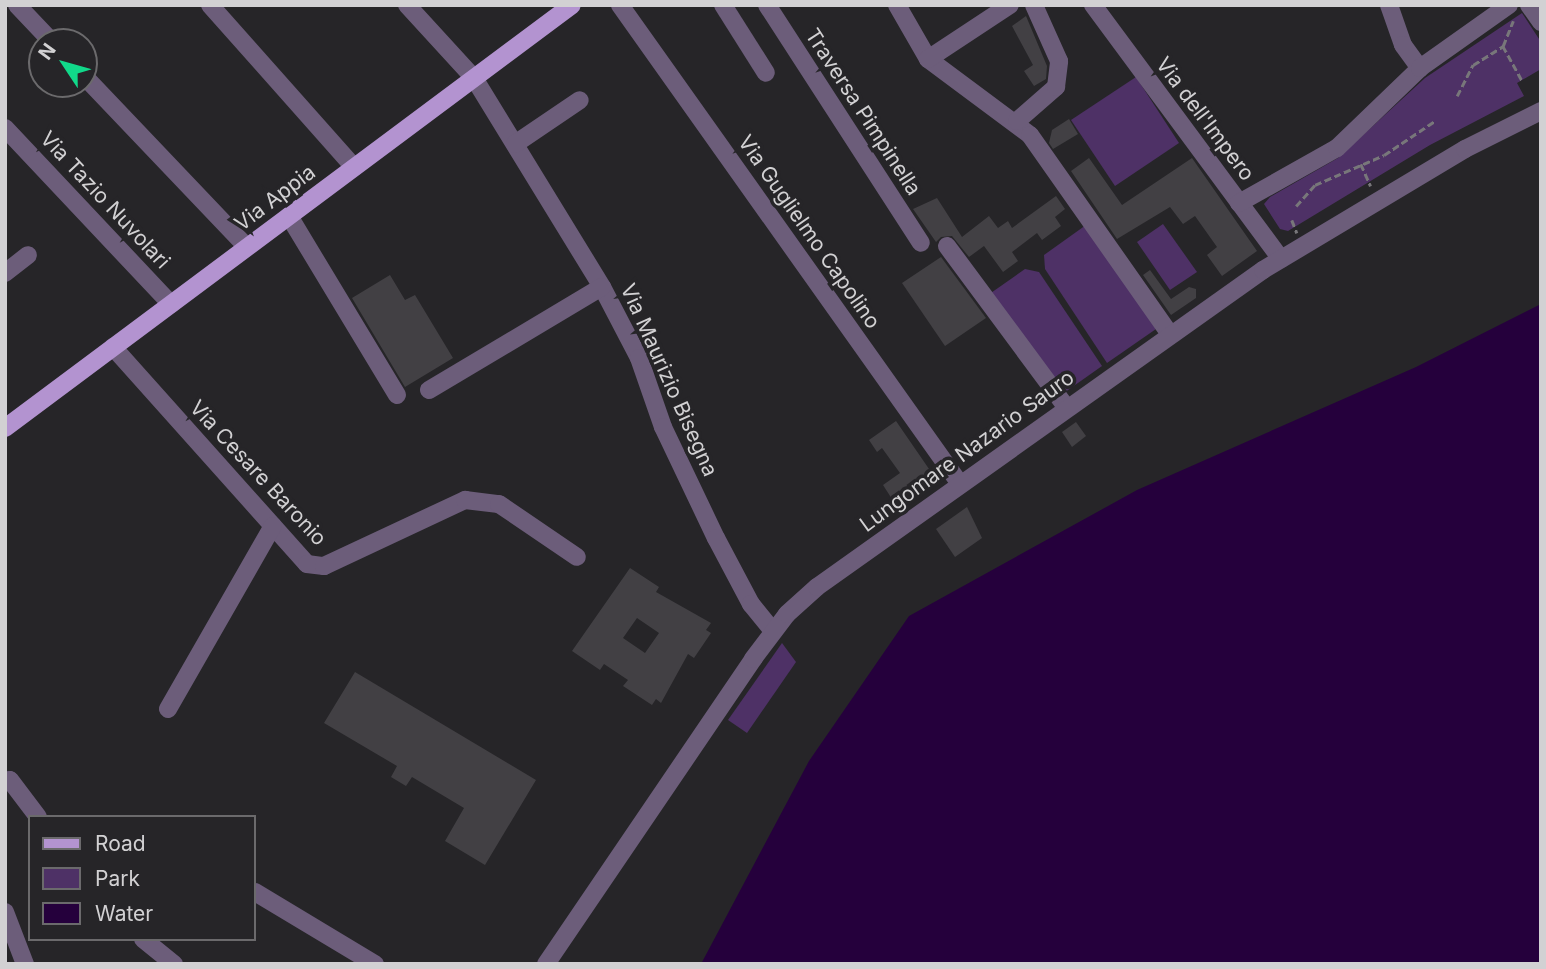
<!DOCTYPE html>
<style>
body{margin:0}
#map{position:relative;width:1546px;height:969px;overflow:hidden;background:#262528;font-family:Inter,sans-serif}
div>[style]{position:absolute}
.green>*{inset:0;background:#4e3166}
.water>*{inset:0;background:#25003c}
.building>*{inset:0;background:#424044}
.path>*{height:2.5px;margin-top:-1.25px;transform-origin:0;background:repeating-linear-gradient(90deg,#78777a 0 7px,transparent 0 10.5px)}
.minor>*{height:18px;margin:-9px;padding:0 9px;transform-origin:9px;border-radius:9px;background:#6c5d7a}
.major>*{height:18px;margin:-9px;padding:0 9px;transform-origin:9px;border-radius:9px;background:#b393d0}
span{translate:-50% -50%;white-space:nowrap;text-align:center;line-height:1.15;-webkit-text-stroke:7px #262528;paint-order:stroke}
.street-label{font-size:21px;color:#d2d1d3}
.frame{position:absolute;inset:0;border:7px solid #d2d1d3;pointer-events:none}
.legend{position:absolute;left:28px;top:815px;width:228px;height:126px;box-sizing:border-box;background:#262528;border:2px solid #6b6a6c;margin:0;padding:9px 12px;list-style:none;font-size:21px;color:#d2d1d3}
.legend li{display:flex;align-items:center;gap:14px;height:35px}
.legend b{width:35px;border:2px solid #6b6a6c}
.north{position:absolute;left:28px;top:28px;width:70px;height:70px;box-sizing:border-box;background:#262528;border:2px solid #6b6a6c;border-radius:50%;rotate:306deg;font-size:19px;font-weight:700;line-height:28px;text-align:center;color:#d2d1d3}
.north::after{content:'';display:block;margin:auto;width:24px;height:32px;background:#11d98a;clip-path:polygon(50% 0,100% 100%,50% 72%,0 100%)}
</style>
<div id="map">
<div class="green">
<i style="clip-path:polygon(1522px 13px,1541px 42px,1541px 69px,1517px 83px,1524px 96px,1430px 145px,1288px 231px,1280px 229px,1264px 204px,1270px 197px,1338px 158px,1425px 78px)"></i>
<i style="clip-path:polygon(1136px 77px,1179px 143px,1115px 186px,1071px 120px)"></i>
<i style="clip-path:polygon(1163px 224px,1197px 272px,1170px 290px,1137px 242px)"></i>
<i style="clip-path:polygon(1086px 225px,1156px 329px,1107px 363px,1045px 269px,1044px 255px)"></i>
<i style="clip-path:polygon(1025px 269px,1039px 272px,1102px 366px,1061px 395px,988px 295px)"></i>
<i style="clip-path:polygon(782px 643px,796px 662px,747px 733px,728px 720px)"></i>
</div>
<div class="water">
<i style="clip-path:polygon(1541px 304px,1541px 964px,701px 964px,809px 761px,909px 616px,1137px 490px,1416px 367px)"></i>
</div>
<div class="building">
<i style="clip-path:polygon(1026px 16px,1047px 66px,1046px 79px,1034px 86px,1024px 71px,1033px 65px,1012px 26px)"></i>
<i style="clip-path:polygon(1069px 119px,1078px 134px,1053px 149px,1049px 143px,1052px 130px)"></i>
<i style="clip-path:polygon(1089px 158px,1122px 205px,1192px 158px,1257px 251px,1222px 276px,1207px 255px,1217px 247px,1195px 216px,1183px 224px,1170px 207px,1117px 239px,1071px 171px)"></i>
<i style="clip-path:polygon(1056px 196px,1065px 209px,1055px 217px,1061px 226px,1042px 240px,1037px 233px,1012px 252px,1018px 261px,1003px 272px,984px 246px,969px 257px,952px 236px,941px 237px,936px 242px,913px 209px,937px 198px,962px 237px,989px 216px,998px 228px,1008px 221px,1012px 228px)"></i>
<i style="clip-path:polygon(941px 257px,986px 318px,945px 346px,902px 283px)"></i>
<i style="clip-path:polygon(1150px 270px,1171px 299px,1189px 287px,1196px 289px,1196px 298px,1171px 315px,1143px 275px)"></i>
<i style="clip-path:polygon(390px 275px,405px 300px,415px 295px,453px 358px,405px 387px,352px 298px)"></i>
<i style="clip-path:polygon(896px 421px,938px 482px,899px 510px,883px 485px,900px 473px,882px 448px,877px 452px,869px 440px)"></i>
<i style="clip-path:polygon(1076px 422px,1086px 436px,1072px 447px,1062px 432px)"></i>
<i style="clip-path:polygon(967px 507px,982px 538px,955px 557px,936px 529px)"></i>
<i style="clip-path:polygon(evenodd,630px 568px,659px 587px,656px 592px,711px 623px,706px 630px,711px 633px,694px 658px,688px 654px,661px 703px,656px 699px,652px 705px,623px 686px,628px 680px,604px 664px,600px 670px,572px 651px,630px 568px,637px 618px,659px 633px,645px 653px,623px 638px,637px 618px)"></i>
<i style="clip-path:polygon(355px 672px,536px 780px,485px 865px,445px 841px,464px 808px,412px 777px,406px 786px,391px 777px,397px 766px,324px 723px)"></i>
</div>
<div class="path">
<i style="left:1503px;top:46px;width:39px;rotate:61deg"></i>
<i style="left:1457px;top:96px;width:35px;rotate:-63deg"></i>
<i style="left:1473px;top:65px;width:36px;rotate:-32deg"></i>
<i style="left:1503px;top:46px;width:27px;rotate:-68deg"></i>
<i style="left:1361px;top:164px;width:24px;rotate:66deg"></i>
<i style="left:1296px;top:206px;width:28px;rotate:-48deg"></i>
<i style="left:1315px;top:185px;width:75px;rotate:-23.5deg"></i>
<i style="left:1384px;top:155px;width:61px;rotate:-33.7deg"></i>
<i style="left:1292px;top:220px;width:14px;rotate:69deg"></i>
</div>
<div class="minor">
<i style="left:17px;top:5px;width:51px;rotate:46.6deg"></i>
<i style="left:210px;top:5px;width:217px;rotate:48.4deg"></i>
<i style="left:407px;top:5px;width:99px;rotate:47.5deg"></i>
<i style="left:474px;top:78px;width:245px;rotate:58.5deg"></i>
<i style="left:602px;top:287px;width:80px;rotate:62.5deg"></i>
<i style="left:639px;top:358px;width:73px;rotate:70.8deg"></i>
<i style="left:663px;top:427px;width:123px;rotate:64.5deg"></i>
<i style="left:716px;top:538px;width:75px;rotate:62.1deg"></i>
<i style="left:751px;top:604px;width:35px;rotate:51deg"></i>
<i style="left:620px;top:5px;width:587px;rotate:54.63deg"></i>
<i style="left:723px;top:5px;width:80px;rotate:57.7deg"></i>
<i style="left:767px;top:5px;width:283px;rotate:57.1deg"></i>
<i style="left:897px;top:5px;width:62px;rotate:60.1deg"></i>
<i style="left:928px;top:59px;width:127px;rotate:36.7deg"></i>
<i style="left:1030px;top:135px;width:243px;rotate:54.9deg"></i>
<i style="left:1093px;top:5px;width:316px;rotate:53.5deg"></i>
<i style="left:1389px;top:5px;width:42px;rotate:70.7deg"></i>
<i style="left:1403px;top:45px;width:29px;rotate:54deg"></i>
<i style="left:1529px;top:5px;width:21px;rotate:55deg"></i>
<i style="left:928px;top:59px;width:98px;rotate:-33.4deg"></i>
<i style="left:84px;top:76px;width:236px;rotate:46.4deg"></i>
<i style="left:1017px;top:121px;width:52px;rotate:-41.1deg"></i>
<i style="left:1056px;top:87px;width:26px;rotate:-83deg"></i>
<i style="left:1059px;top:61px;width:61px;rotate:-114.1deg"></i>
<i style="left:5px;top:128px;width:242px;rotate:46.7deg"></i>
<i style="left:515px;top:144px;width:78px;rotate:-34.1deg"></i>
<i style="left:1239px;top:203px;width:112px;rotate:-29.3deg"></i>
<i style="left:1337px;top:148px;width:115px;rotate:-43.9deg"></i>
<i style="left:1420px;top:68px;width:109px;rotate:-35.3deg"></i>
<i style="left:289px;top:216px;width:209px;rotate:58.9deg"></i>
<i style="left:947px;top:246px;width:200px;rotate:53.5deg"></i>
<i style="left:5px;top:273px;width:29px;rotate:-38deg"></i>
<i style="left:113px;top:347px;width:291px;rotate:48.2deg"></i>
<i style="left:307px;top:564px;width:17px;rotate:7deg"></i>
<i style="left:324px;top:566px;width:156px;rotate:-25.1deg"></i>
<i style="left:465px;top:500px;width:34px;rotate:7deg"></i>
<i style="left:499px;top:504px;width:94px;rotate:34.2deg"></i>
<i style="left:429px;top:390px;width:201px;rotate:-30.8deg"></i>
<i style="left:168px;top:709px;width:211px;rotate:-60.2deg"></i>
<i style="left:5px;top:782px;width:5px;rotate:-22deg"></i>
<i style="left:10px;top:780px;width:46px;rotate:52.9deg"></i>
<i style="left:255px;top:892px;width:140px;rotate:31deg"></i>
<i style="left:5px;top:912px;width:56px;rotate:69deg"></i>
<i style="left:143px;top:939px;width:40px;rotate:39deg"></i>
<i style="left:546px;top:964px;width:369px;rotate:-55.8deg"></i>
<i style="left:753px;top:659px;width:56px;rotate:-52.9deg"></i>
<i style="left:787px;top:614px;width:40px;rotate:-42deg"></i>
<i style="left:817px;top:587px;width:547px;rotate:-35.4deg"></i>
<i style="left:1263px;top:270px;width:235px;rotate:-30.9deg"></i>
<i style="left:1465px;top:149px;width:85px;rotate:-26.6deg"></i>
</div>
<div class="major">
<i style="left:5px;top:428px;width:707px;rotate:-36.72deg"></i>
</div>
<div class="street-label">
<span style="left:863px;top:112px;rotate:57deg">Traversa Pimpinella</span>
<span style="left:1205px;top:119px;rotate:53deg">Via dell'Impero</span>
<span style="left:275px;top:198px;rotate:-37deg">Via Appia</span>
<span style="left:105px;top:200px;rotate:47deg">Via Tazio Nuvolari</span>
<span style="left:809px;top:232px;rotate:55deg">Via Guglielmo Capolino</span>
<span style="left:669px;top:380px;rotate:66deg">Via Maurizio Bisegna</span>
<span style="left:967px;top:451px;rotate:-36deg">Lungomare Nazario Sauro</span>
<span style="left:258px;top:473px;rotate:47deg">Via Cesare Baronio</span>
</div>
<div class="frame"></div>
<ul class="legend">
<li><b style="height:9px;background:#b393d0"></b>Road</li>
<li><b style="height:19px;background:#4e3166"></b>Park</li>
<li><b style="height:19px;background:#25003c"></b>Water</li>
</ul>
<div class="north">N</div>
</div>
